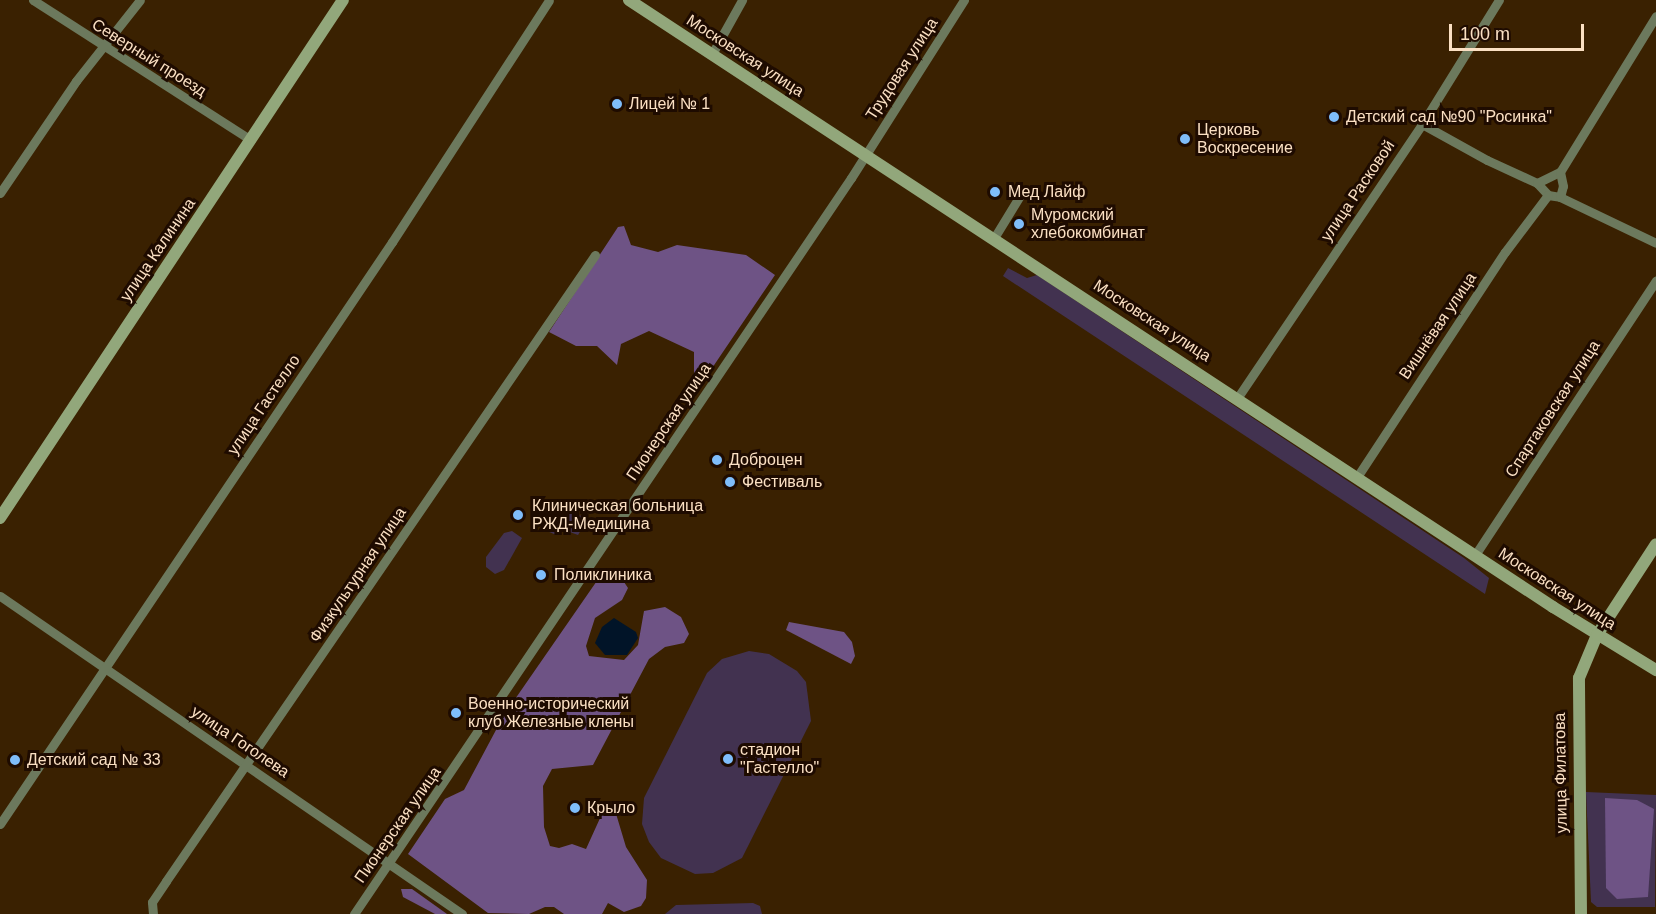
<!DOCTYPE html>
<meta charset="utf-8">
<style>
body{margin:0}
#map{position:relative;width:1656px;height:914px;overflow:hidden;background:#3a2101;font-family:Helvetica,sans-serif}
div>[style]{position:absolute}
.green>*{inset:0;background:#423250}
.forest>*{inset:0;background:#6e5385}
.water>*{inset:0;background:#011428}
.street>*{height:9px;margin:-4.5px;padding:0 4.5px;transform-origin:4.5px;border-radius:4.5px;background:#6c795d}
.secondary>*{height:12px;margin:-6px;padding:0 6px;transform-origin:6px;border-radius:6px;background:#92a77b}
.dots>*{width:16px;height:16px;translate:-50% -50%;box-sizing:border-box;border:3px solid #1e0b00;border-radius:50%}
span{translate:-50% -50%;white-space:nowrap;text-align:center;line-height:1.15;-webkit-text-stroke:6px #1e0b00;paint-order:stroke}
.street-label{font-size:16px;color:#fbe0c3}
.poi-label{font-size:16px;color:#fbe0c3}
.left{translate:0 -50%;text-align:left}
.scale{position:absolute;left:1449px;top:24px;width:135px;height:27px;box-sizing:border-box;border:3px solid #fbe0c3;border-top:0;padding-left:8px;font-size:18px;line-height:21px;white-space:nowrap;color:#fbe0c3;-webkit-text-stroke:4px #1e0b00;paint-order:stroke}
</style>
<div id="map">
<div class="green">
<i style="clip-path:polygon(1008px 268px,1027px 278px,1037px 275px,1464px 558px,1489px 578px,1485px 594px,1003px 276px)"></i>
<i style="clip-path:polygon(562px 511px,582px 516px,586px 522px,578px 535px,564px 530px,556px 535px,547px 531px)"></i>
<i style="clip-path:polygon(512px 531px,522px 538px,504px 570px,495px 574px,486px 567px,486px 557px,504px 533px)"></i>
<i style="clip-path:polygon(749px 651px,769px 654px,797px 671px,806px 682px,811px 721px,742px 858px,713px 873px,695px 874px,661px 858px,649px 842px,642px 824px,644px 798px,707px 673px,722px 659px)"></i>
<i style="clip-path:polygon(1586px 792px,1656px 795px,1655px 907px,1597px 907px,1591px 902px)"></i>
<i style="clip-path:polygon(753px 903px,760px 906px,762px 914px,665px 914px,676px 905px)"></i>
</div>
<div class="forest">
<i style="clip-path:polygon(624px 226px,631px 245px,658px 252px,677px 245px,746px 255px,775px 275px,704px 380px,694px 374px,694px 352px,649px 331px,621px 344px,617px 365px,597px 346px,576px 346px,549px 332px,618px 227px)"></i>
<i style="clip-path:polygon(601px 575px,620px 576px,628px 588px,622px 600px,595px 618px,586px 646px,589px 656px,624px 660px,638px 645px,644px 611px,665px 607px,681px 617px,689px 634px,684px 643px,665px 647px,649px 659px,593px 765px,552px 769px,543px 786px,544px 827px,550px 846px,559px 848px,572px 844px,586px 849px,606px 805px,614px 807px,626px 847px,647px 880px,646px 898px,641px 906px,624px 912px,608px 903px,602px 914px,564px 914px,554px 907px,545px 907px,529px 914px,488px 913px,408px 854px,445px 799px,464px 790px,504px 715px)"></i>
<i style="clip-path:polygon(789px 622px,844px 632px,852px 642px,855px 656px,851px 664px,786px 630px)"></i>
<i style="clip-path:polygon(1605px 798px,1637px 800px,1654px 809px,1648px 897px,1617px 899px,1606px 888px)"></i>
<i style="clip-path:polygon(401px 889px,412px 889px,447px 914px,435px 914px,403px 897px)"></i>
</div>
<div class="water">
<i style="clip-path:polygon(614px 618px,636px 632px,638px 638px,627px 655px,605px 655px,595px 643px,602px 627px)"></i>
</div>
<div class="street">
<i style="left:33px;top:0;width:259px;rotate:32.7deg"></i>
<i style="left:712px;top:54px;width:62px;rotate:-60.9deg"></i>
<i style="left:1422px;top:124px;width:74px;rotate:29deg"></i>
<i style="left:1487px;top:160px;width:55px;rotate:24.7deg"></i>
<i style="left:1537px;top:183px;width:16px;rotate:47deg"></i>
<i style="left:1548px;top:195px;width:12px;rotate:9deg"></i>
<i style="left:1560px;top:197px;width:106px;rotate:25.6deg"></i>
<i style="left:1537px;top:183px;width:25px;rotate:-26deg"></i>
<i style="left:1560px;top:172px;width:183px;rotate:-58.4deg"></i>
<i style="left:0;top:193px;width:135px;rotate:-55.8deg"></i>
<i style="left:76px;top:81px;width:103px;rotate:-51.7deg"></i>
<i style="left:1560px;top:197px;width:11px;rotate:-75deg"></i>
<i style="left:1563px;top:186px;width:14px;rotate:-102deg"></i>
<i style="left:994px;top:238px;width:52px;rotate:-58.5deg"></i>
<i style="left:1238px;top:397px;width:329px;rotate:-56deg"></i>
<i style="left:1422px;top:124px;width:146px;rotate:-58.2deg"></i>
<i style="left:1357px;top:477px;width:269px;rotate:-56.7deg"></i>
<i style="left:1505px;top:252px;width:71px;rotate:-53deg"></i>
<i style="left:1475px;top:555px;width:329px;rotate:-56.6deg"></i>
<i style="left:0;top:596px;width:561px;rotate:34.54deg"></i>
<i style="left:0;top:824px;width:702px;rotate:-56.04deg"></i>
<i style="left:392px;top:242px;width:288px;rotate:-57deg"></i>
<i style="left:153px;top:914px;width:12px;rotate:-95deg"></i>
<i style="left:152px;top:902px;width:25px;rotate:-56deg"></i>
<i style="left:166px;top:881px;width:759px;rotate:-55.58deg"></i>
<i style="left:354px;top:914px;width:888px;rotate:-55.97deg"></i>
<i style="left:851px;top:178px;width:211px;rotate:-57.6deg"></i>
</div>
<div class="secondary">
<i style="left:629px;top:0;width:1106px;rotate:33.3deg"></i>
<i style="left:1553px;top:607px;width:121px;rotate:31.5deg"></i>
<i style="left:0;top:518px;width:621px;rotate:-56.49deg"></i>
<i style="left:1581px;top:914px;width:236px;rotate:-90.5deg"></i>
<i style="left:1579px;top:678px;width:47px;rotate:-67.3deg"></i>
<i style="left:1597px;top:635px;width:108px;rotate:-57deg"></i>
</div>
<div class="dots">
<i style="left:617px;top:104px;background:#7fbdfa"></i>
<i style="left:1334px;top:117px;background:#7fbdfa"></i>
<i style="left:1185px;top:139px;background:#7fbdfa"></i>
<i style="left:995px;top:192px;background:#7fbdfa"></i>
<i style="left:1019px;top:224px;background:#7fbdfa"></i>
<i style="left:717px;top:460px;background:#7fbdfa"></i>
<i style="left:730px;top:482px;background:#7fbdfa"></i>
<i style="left:518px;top:515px;background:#7fbdfa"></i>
<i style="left:541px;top:575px;background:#7fbdfa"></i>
<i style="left:456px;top:713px;background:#7fbdfa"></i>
<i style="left:728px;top:759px;background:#7fbdfa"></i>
<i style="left:15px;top:760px;background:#7fbdfa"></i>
<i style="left:575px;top:808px;background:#7fbdfa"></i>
</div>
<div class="street-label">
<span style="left:745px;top:56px;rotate:33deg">Московская улица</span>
<span style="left:149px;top:58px;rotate:32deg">Северный проезд</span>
<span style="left:902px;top:69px;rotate:-57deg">Трудовая улица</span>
<span style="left:1358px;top:191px;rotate:-56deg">улица Расковой</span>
<span style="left:158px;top:250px;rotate:-56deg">улица Калинина</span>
<span style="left:1152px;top:321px;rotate:33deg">Московская улица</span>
<span style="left:1438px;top:326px;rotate:-56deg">Вишнёвая улица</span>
<span style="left:264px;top:405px;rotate:-56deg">улица Гастелло</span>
<span style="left:1553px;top:409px;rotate:-57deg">Спартаковская улица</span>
<span style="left:669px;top:422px;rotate:-56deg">Пионерская улица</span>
<span style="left:358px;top:575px;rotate:-56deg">Физкультурная улица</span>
<span style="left:1557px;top:589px;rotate:33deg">Московская улица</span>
<span style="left:240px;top:742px;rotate:34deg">улица Гоголева</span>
<span style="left:1561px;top:773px;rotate:-91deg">улица Филатова</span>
<span style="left:398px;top:825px;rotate:-55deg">Пионерская улица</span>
</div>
<div class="poi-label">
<span class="left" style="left:629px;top:104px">Лицей № 1</span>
<span class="left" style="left:1346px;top:117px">Детский сад №90 "Росинка"</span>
<span class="left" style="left:1197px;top:139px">Церковь<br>Воскресение</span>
<span class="left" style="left:1008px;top:192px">Мед Лайф</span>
<span class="left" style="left:1031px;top:224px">Муромский<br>хлебокомбинат</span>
<span class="left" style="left:729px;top:460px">Доброцен</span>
<span class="left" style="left:742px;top:482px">Фестиваль</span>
<span class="left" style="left:532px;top:515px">Клиническая больница<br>РЖД-Медицина</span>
<span class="left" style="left:554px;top:575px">Поликлиника</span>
<span class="left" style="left:468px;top:713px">Военно-исторический<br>клуб Железные клены</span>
<span class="left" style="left:740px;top:759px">стадион<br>"Гастелло"</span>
<span class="left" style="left:27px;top:760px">Детский сад № 33</span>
<span class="left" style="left:587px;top:808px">Крыло</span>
</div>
<div class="scale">100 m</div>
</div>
